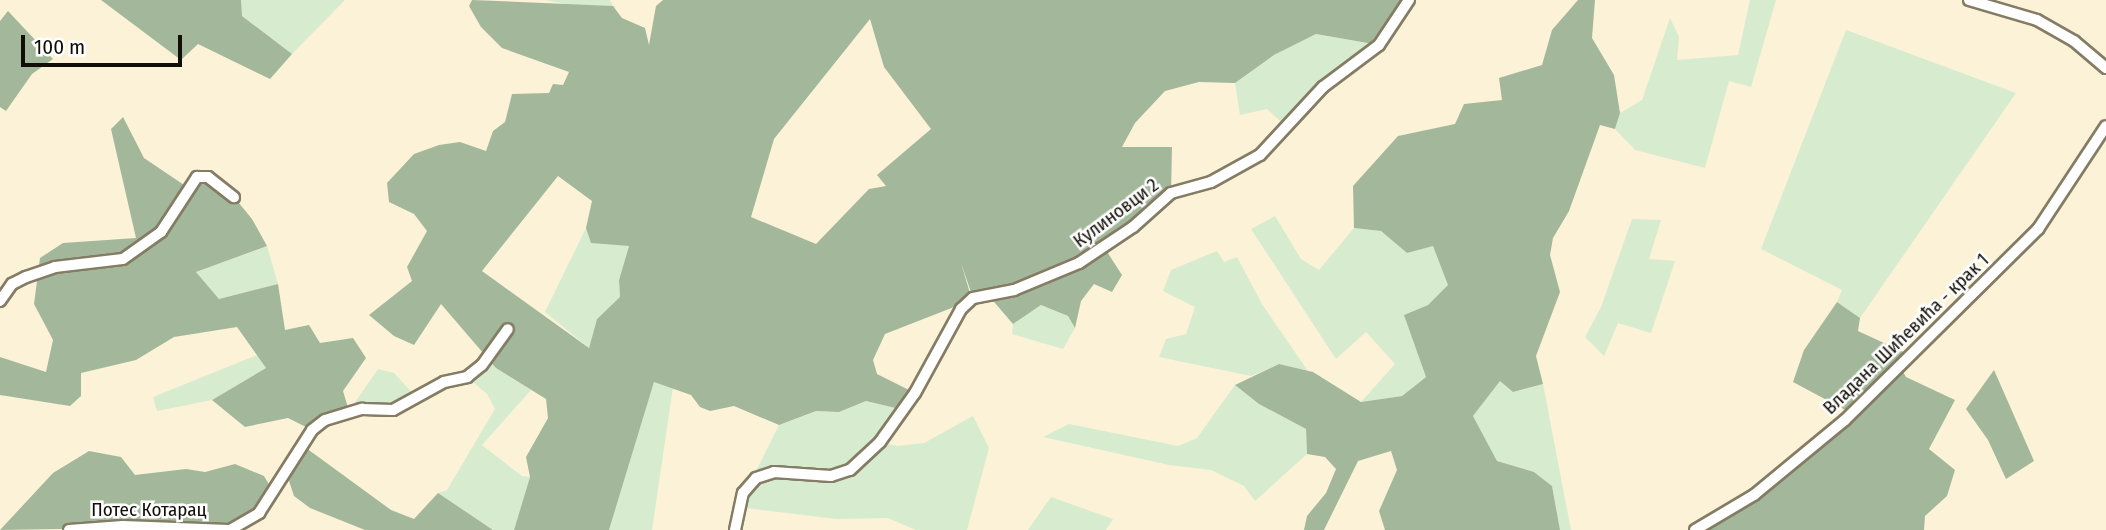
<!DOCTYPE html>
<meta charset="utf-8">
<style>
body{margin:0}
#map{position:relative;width:2106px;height:530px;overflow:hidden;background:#fbf2d7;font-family:"Fira Sans Condensed",sans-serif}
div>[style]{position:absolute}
.green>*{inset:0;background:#d7eccf}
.forest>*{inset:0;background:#a3b89b}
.roads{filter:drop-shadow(2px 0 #847c64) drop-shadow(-2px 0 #847c64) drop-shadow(0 2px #847c64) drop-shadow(0 -2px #847c64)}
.minor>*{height:10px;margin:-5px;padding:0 5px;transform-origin:5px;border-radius:5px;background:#fff}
span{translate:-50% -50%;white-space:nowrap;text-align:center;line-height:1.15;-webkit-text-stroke:5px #fff;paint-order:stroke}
.street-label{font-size:19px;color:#110e06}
.scale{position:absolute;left:21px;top:35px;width:161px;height:32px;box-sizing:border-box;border:4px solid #110e06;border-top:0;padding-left:9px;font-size:21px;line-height:24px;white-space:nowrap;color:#110e06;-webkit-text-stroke:5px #fff;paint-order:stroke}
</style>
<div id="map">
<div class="green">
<i style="clip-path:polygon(241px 0,345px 0,292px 54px,242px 16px)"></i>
<i style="clip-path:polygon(546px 0,610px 0,613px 6px,570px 5px)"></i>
<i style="clip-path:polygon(1750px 0,1776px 0,1751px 87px,1729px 81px,1705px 168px,1635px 150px,1615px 129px,1620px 113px,1642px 100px,1670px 18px,1679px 37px,1677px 60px,1738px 55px)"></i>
<i style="clip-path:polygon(1846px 30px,2016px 93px,1860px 318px,1837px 302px,1842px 290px,1761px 249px)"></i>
<i style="clip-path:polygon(1316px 34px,1379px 45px,1323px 87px,1287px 127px,1267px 109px,1240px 115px,1235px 83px,1274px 55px)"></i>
<i style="clip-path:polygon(1275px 216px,1301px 259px,1319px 270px,1354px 228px,1381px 231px,1407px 253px,1433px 245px,1449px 285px,1428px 305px,1405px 315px,1426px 377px,1402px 396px,1361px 402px,1395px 364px,1366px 332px,1336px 359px,1251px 229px)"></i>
<i style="clip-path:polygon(1632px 219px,1661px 220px,1649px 259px,1675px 261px,1651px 333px,1618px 323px,1604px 356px,1585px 337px,1601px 307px)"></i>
<i style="clip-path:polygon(586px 228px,592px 243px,629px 245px,619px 280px,620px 297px,597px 319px,589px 348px,545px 312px)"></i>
<i style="clip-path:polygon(267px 246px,278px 284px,219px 299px,196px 272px)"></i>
<i style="clip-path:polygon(1217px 251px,1224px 262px,1237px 257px,1262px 304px,1308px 371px,1279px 364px,1251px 376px,1159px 357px,1166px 339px,1186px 334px,1195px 307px,1163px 291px,1171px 270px)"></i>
<i style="clip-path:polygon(1041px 305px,1068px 316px,1075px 328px,1063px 349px,1012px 334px,1013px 324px)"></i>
<i style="clip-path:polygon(257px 355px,266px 368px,212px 400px,157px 411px,153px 397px)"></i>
<i style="clip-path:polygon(488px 356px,496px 368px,531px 390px,482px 445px,522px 476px,530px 477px,514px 530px,493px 530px,438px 493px,447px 490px,495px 409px,487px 394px,467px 377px)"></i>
<i style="clip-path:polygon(378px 369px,394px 373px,418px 399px,409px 404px,349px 411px)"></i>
<i style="clip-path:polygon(1500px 380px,1513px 392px,1543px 384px,1571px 530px,1560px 530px,1552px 486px,1534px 472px,1497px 461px,1473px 416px)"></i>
<i style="clip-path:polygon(654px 382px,673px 387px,652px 530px,609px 530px)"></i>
<i style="clip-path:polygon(1235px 385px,1259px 404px,1306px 429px,1307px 454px,1255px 501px,1244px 486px,1211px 470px,1169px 465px,1043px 437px,1069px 424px,1178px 446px,1197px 438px)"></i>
<i style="clip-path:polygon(866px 401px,904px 410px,880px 442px,897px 446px,924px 443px,973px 416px,989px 448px,967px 530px,916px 530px,888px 518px,836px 519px,738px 507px,779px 425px,816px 411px,839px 412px)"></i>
<i style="clip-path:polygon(1051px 497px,1113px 519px,1106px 530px,1028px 530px)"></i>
</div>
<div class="forest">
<i style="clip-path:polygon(101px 0,241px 0,242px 16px,292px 54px,270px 79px,198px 44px,181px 60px)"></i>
<i style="clip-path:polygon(evenodd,472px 0,613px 6px,622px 18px,645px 28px,649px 45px,656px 6px,663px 0,1409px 0,1379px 45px,1316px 34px,1274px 55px,1235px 83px,1199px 82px,1165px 91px,1135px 123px,1122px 147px,1172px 147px,1171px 193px,1102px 244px,1122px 275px,1112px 292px,1094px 284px,1081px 301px,1075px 328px,1068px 316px,1041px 305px,1013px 324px,989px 296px,973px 298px,961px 263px,972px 300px,885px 334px,873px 360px,877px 374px,915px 393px,904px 410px,866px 401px,839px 412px,816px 411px,779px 425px,734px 406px,710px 411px,700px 407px,691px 395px,654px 382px,609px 530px,514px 530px,530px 477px,526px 457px,548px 418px,546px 399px,496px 368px,441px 304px,414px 345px,394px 336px,369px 315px,412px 281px,407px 267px,427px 231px,414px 214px,389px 202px,387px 183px,414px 154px,439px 145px,460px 142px,486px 151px,493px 131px,505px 122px,512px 94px,549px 93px,553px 84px,563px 85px,569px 72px,502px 48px,481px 27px,469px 6px,472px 0,870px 19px,884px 67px,931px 129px,877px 175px,886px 186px,869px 189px,816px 244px,751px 217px,774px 139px,870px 19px,472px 0,558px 176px,592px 201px,586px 228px,591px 243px,629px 246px,619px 280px,620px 297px,597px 319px,589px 348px,482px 271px,558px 176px)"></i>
<i style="clip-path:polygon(1578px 0,1595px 0,1592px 38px,1614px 75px,1620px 113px,1615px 129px,1600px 125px,1569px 211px,1553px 238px,1550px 255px,1560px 292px,1536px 356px,1543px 384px,1513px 392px,1500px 381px,1473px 416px,1497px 461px,1534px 472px,1552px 486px,1560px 530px,1385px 530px,1379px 511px,1397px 470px,1391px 451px,1358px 461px,1324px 530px,1304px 530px,1307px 516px,1326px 493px,1336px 469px,1325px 457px,1307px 454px,1306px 429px,1259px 404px,1235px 385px,1279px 364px,1313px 372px,1361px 402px,1402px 396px,1426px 377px,1404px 315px,1428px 305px,1448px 285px,1433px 246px,1407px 253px,1381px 231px,1354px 228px,1353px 186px,1398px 136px,1455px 124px,1464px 104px,1502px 100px,1499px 78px,1542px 65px,1552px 30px)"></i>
<i style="clip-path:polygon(8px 11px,53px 59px,32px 74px,6px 111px,0 107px,0 21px)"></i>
<i style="clip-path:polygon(123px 117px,144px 158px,187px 187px,197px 177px,234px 197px,252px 219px,267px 246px,196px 272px,219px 299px,278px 284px,285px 330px,309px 325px,320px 343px,353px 338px,366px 358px,343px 391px,349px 411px,312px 430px,288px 418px,245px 427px,212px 400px,266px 368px,237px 327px,174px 337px,136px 360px,81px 373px,81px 396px,70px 406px,0 395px,0 357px,46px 372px,53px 340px,34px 304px,40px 258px,63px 243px,136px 238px,111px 129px)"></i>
<i style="clip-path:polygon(1837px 302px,1860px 318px,1858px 331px,1910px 355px,1899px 365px,1906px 377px,1955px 400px,1929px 449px,1955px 470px,1947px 496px,1925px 516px,1924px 530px,1695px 530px,1754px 495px,1851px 413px,1793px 382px,1804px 350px)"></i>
<i style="clip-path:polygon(1994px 370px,2034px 461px,2006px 479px,1988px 440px,1966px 409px)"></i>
<i style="clip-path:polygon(302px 445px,391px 510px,414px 519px,438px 493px,493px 530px,365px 530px,310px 508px,294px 496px,286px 472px)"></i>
<i style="clip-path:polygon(89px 451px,121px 457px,135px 475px,186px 469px,205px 472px,235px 464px,264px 476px,274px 493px,241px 526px,0 530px,53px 473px)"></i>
</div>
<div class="roads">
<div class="minor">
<i style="left:1969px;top:0;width:71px;rotate:16.4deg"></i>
<i style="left:2037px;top:20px;width:43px;rotate:29.6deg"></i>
<i style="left:2074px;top:41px;width:42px;rotate:40.2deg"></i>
<i style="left:0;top:301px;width:21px;rotate:-55deg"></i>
<i style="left:12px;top:284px;width:16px;rotate:-27deg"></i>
<i style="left:26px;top:277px;width:31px;rotate:-19deg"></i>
<i style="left:55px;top:267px;width:68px;rotate:-6.7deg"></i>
<i style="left:123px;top:259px;width:47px;rotate:-35.4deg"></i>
<i style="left:161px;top:232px;width:66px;rotate:-56.8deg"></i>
<i style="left:197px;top:177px;width:11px"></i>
<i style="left:208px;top:177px;width:33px;rotate:38deg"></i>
<i style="left:69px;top:530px;width:54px;rotate:-4.2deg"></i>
<i style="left:123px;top:526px;width:106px;rotate:2.2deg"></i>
<i style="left:230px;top:530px;width:34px;rotate:-30deg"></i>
<i style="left:259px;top:513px;width:98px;rotate:-57.4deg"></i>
<i style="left:312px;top:430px;width:16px;rotate:-38deg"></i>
<i style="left:325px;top:420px;width:39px;rotate:-17deg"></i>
<i style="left:362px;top:409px;width:31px;rotate:2deg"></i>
<i style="left:393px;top:410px;width:58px;rotate:-28.8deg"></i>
<i style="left:444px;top:382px;width:24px;rotate:-12deg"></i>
<i style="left:467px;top:377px;width:19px;rotate:-39deg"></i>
<i style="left:482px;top:365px;width:44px;rotate:-54.2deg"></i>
<i style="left:735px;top:530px;width:38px;rotate:-78deg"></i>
<i style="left:743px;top:493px;width:20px;rotate:-49deg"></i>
<i style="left:756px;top:478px;width:19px;rotate:-18deg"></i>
<i style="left:774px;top:472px;width:57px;rotate:4deg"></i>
<i style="left:831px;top:476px;width:20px;rotate:-18deg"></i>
<i style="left:850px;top:470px;width:41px;rotate:-43deg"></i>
<i style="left:880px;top:442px;width:60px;rotate:-54.5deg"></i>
<i style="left:915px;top:393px;width:96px;rotate:-61.3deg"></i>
<i style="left:961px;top:309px;width:16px;rotate:-43deg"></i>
<i style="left:973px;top:298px;width:42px;rotate:-11deg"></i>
<i style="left:1014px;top:290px;width:70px;rotate:-22.6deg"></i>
<i style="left:1079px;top:263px;width:65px;rotate:-33.7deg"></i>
<i style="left:1133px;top:227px;width:51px;rotate:-41.8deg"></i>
<i style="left:1171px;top:193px;width:41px;rotate:-15.4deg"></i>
<i style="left:1211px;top:182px;width:56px;rotate:-28.9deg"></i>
<i style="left:1260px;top:155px;width:93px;rotate:-47.2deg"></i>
<i style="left:1323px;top:87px;width:70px;rotate:-36.9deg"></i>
<i style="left:1379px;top:45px;width:54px;rotate:-56.3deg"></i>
<i style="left:1695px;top:530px;width:69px;rotate:-30.7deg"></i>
<i style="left:1754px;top:495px;width:118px;rotate:-39.5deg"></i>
<i style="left:1845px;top:420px;width:272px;rotate:-44.7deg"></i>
<i style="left:2038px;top:229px;width:123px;rotate:-56.6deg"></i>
</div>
</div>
<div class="street-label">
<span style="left:1116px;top:213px;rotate:-37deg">Кулиновци 2</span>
<span style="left:1906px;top:334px;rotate:-44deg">Владана Шићевића - крак 1</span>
<span style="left:149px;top:510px">Потес Котарац</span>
</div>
<div class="scale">100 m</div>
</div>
